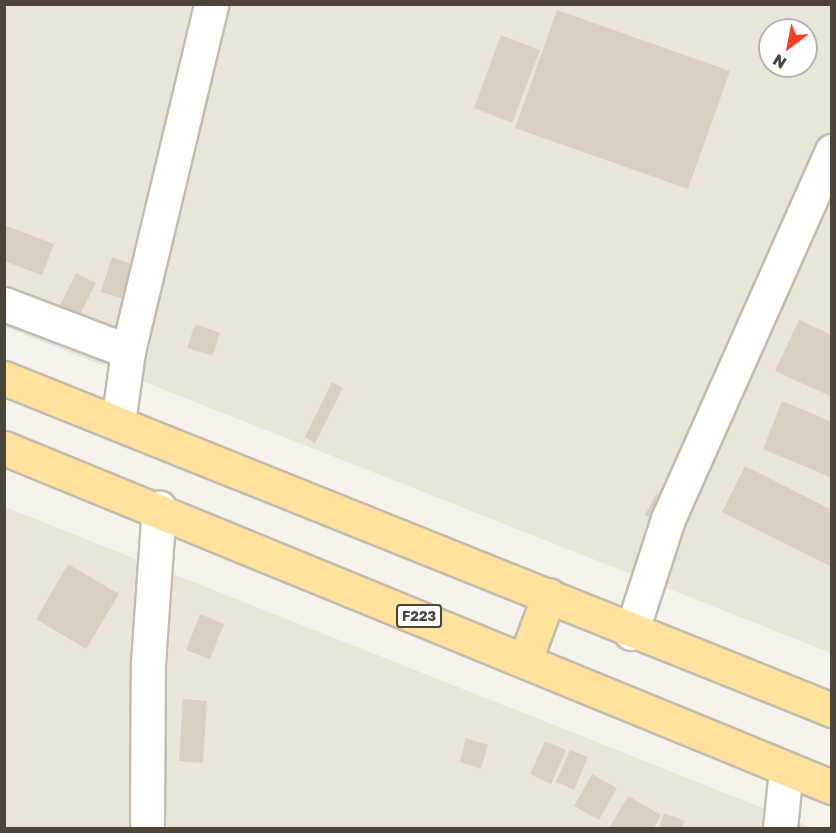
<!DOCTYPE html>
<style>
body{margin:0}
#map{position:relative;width:836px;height:833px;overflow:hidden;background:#f6f3ec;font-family:"Golos Text",sans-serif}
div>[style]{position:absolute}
.residential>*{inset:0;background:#eae5da}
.building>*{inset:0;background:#d8cfc1}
.roads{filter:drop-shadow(2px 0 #c2bbae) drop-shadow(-2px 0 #c2bbae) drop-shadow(0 2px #c2bbae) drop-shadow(0 -2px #c2bbae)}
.minor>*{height:33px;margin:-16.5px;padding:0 16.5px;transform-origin:16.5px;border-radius:16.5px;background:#fff}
.primary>*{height:33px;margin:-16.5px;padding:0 16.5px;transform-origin:16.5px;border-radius:16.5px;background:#ffe39c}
span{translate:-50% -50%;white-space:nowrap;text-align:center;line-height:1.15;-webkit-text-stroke:4.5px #fff;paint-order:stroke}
.shield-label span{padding:2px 4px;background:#fff;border:2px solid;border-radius:4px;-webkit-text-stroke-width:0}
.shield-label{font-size:14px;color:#4b4439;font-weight:700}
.frame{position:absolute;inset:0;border:6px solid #4b4439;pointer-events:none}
.north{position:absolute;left:758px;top:18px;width:60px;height:60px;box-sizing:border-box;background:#fff;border:2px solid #b7b4b0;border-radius:50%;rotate:212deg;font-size:16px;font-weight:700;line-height:24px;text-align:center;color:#4b4439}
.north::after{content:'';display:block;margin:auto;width:21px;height:27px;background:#fc3f1d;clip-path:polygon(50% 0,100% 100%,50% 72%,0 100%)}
</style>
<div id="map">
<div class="residential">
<i style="clip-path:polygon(evenodd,4px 5px,831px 5px,831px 653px,5px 327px,4px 5px,770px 30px,806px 30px,806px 66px,770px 66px,770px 30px)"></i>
<i style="clip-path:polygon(5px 507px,813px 828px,5px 828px)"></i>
</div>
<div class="building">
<i style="clip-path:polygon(557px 10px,730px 71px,688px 189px,515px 128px)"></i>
<i style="clip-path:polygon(501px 35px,540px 50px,512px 123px,474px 108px)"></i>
<i style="clip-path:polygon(4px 225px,54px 244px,42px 275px,4px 261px)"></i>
<i style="clip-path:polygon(112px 257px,137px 266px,127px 300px,101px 292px)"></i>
<i style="clip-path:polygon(76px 273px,96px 283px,80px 315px,60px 305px)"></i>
<i style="clip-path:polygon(799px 320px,832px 335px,832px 397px,775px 371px)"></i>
<i style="clip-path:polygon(195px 324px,220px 333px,213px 356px,187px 348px)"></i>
<i style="clip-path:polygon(332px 382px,343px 388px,315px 443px,305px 437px)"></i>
<i style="clip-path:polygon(782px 401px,832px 422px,832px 478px,763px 449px)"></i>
<i style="clip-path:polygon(745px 466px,832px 510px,832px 567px,722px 512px)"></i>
<i style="clip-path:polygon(656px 494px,673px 503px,662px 523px,645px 515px)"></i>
<i style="clip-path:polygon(68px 564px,119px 594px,86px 649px,36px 619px)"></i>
<i style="clip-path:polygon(200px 614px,224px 624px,210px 659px,186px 650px)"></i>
<i style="clip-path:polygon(183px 699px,207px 701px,203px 763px,179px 761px)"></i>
<i style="clip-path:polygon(466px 738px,488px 745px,481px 769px,460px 762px)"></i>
<i style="clip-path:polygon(545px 741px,566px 750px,551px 784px,530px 774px)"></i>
<i style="clip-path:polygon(570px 750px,588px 757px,574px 790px,556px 782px)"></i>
<i style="clip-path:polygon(592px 774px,617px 788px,599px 820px,574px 806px)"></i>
<i style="clip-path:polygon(628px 796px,661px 815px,654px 828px,609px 828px)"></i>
<i style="clip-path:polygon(664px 813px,685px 821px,682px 828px,659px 828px)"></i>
</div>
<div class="roads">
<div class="minor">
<i style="left:4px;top:304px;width:133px;rotate:20.8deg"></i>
<i style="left:118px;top:423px;width:73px;rotate:-82.1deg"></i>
<i style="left:128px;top:351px;width:357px;rotate:-76.5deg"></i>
<i style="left:631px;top:633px;width:120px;rotate:-72deg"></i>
<i style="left:668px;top:519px;width:403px;rotate:-66deg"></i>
<i style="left:147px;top:828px;width:165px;rotate:-89.7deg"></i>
<i style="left:148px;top:663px;width:156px;rotate:-86deg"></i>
<i style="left:780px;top:828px;width:59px;rotate:-84.2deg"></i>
</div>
<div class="primary">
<i style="left:4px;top:378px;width:892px;rotate:21.85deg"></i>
<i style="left:4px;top:448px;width:895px;rotate:22.27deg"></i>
<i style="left:525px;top:660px;width:69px;rotate:-69.7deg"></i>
</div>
</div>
<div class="shield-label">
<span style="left:419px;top:616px">F223</span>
</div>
<div class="frame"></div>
<div class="north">N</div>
</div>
